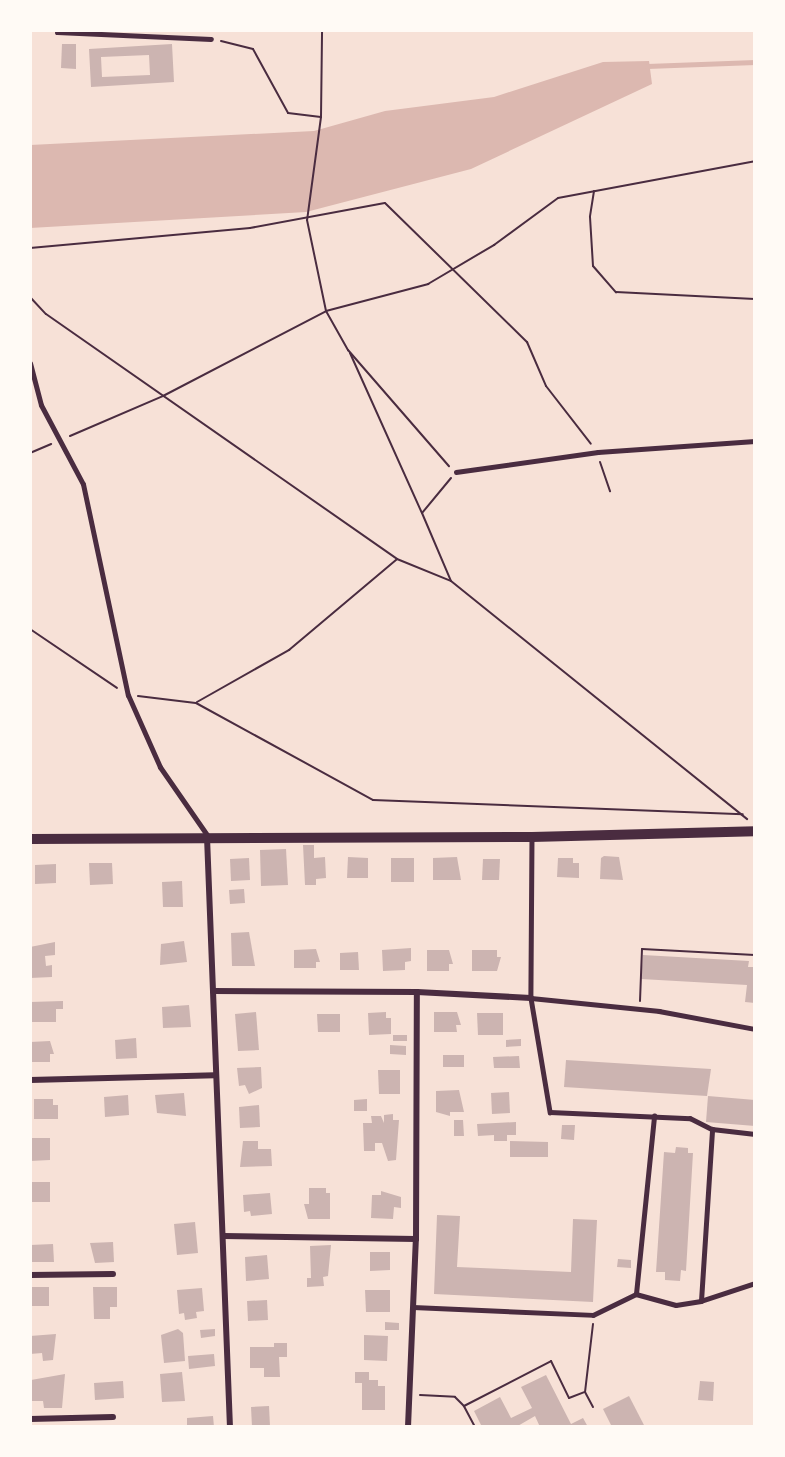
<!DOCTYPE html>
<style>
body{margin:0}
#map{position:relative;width:785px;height:1457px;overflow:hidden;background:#f7e1d7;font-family:Commissioner,sans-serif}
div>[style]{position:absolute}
.water>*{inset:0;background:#dcb8b0}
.stream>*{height:4.5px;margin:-2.25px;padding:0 2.25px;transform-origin:2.25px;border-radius:2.25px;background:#dcb8b0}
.building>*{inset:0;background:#ccb4b1}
.path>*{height:2px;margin:-1px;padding:0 1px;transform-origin:1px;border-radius:1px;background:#4a2c40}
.service>*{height:4.5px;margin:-2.25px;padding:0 2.25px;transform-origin:2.25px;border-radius:2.25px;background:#4a2c40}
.pedestrian>*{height:5px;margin:-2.5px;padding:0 2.5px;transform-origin:2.5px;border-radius:2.5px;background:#4a2c40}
.minor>*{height:6px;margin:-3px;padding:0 3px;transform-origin:3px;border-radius:3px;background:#4a2c40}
.tertiary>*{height:10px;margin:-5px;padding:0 5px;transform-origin:5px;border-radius:5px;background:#4a2c40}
span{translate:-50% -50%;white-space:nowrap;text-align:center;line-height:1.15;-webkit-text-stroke:4.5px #fffaf5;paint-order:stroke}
.frame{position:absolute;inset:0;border:32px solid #fffaf5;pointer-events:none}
</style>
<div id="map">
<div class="water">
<i style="clip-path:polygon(649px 61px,652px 84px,471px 169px,306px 212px,30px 228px,30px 145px,314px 131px,385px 111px,494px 97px,603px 62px)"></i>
</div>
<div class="stream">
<i style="left:647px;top:66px;width:108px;rotate:-2.1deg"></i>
</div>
<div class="building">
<i style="clip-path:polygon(62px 44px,76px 44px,76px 69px,61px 68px)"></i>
<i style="clip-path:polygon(evenodd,172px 44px,174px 82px,91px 87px,89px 49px,172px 44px,149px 55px,150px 75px,102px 77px,101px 57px,149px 55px)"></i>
<i style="clip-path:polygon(303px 845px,314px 845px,314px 858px,325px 857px,326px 878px,316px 879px,316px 885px,305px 885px)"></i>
<i style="clip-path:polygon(286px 849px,288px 885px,261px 886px,260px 850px)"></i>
<i style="clip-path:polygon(604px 856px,619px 857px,623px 880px,600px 879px,601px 858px)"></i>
<i style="clip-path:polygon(348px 857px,368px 858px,368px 878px,347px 878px)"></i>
<i style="clip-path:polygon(457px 857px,461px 880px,433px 880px,433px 858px)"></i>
<i style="clip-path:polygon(249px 858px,250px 880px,231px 881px,230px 859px)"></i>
<i style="clip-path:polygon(391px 858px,414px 858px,414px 882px,391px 882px)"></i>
<i style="clip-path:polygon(558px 858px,573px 858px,573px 863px,579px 863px,579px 878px,557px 877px)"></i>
<i style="clip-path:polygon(483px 859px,500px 859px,499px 880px,482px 880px)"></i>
<i style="clip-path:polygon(89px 863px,112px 863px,113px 884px,90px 885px)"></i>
<i style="clip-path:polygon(56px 864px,56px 883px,35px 884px,35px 865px)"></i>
<i style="clip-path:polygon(182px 881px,183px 907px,163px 907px,162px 882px)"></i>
<i style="clip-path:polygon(244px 889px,245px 903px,230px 904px,229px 890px)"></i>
<i style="clip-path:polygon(249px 932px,255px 966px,232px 966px,231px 933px)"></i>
<i style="clip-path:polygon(184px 941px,187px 962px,160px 965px,161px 944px)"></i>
<i style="clip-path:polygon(55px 942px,55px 955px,45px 956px,46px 966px,52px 965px,52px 977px,30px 978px,30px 947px)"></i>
<i style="clip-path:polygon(411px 948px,411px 961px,405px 962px,405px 970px,383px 971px,382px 950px)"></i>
<i style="clip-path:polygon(316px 949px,320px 962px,316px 962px,316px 968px,294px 968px,294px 950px)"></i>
<i style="clip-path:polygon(427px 950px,449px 950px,453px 964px,449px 964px,449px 971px,427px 971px)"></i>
<i style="clip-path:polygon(472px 950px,497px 950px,497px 957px,501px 957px,497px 971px,472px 971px)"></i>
<i style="clip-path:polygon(358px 952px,359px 970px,340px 970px,340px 953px)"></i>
<i style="clip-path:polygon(643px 955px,749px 961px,748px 967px,755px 967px,755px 1003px,745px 1002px,747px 985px,641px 979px)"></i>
<i style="clip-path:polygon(63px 1001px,63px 1009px,56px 1009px,56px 1022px,30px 1022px,30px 1002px)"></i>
<i style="clip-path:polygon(189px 1005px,191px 1027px,163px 1028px,162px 1007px)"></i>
<i style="clip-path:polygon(256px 1012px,259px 1050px,238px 1051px,235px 1014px)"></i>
<i style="clip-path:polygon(386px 1012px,386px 1018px,391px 1018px,391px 1034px,369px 1035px,368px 1013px)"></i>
<i style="clip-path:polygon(434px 1012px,457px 1012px,461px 1025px,456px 1025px,457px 1032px,434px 1032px)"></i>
<i style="clip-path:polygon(477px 1013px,503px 1013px,503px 1035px,478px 1035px)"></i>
<i style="clip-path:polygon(317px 1014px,340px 1014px,340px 1032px,318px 1032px)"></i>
<i style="clip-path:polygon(393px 1035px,407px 1035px,407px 1041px,393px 1041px)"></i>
<i style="clip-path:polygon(136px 1038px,137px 1058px,116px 1059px,115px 1040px)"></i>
<i style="clip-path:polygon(521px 1039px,521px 1046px,506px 1047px,506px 1040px)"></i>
<i style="clip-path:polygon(50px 1041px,54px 1054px,50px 1054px,50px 1062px,30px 1062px,30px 1042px)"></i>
<i style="clip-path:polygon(390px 1045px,406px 1046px,406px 1055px,390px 1054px)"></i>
<i style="clip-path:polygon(443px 1055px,464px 1055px,464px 1067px,443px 1067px)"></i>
<i style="clip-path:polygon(519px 1056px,520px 1068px,494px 1068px,493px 1057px)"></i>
<i style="clip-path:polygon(566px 1060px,711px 1069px,707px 1096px,564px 1087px)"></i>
<i style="clip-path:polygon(261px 1067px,262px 1088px,249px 1094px,245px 1085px,239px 1086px,237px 1068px)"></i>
<i style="clip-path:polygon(378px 1070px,400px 1070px,400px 1094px,379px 1094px)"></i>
<i style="clip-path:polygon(459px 1090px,464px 1112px,450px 1112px,450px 1116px,436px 1112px,436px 1091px)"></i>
<i style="clip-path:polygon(509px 1092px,510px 1113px,492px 1114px,491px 1093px)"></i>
<i style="clip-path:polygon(184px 1093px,186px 1116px,157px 1113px,155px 1095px)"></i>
<i style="clip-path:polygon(128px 1095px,129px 1115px,105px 1117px,104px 1097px)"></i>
<i style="clip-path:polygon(708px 1096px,755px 1100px,755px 1126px,706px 1122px)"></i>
<i style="clip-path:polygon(34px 1099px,53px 1099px,53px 1105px,58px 1105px,58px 1119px,34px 1119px)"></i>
<i style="clip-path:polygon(367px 1099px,367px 1111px,354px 1111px,354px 1100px)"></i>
<i style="clip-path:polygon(259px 1105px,260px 1127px,240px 1128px,239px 1107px)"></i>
<i style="clip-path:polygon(393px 1114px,393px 1120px,399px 1120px,396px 1160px,388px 1161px,382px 1143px,375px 1143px,375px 1151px,364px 1151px,363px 1123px,372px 1123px,371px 1116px,381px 1116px,384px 1123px,384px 1115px)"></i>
<i style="clip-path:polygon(454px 1120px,463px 1120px,464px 1136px,454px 1136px)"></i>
<i style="clip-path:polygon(516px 1122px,516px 1135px,507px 1135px,507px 1141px,494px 1141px,494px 1135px,478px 1136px,477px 1124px)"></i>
<i style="clip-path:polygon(562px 1125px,575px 1125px,574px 1140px,561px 1139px)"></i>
<i style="clip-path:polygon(30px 1138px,50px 1138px,50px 1160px,30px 1161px)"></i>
<i style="clip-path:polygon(243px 1141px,258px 1141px,258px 1149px,271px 1149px,272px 1166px,240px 1167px)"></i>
<i style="clip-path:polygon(510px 1141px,548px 1142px,548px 1157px,510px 1157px)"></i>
<i style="clip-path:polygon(676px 1147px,688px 1148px,688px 1153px,693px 1153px,686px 1271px,681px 1270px,680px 1281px,665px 1280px,665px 1272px,656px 1272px,664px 1152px,675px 1153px)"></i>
<i style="clip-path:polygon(30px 1182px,50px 1182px,50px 1202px,30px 1202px)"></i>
<i style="clip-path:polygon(309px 1188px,326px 1188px,326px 1193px,330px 1193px,330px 1219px,308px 1219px,304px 1204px,309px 1204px)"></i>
<i style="clip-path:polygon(381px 1191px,401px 1197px,401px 1208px,394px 1207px,393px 1219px,371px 1218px,372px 1195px,381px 1195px)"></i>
<i style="clip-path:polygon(270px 1193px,272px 1214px,251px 1216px,250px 1211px,244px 1212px,243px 1195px)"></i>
<i style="clip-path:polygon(437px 1215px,460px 1216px,457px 1267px,571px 1272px,573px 1219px,597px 1220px,593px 1302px,434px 1294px)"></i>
<i style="clip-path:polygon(195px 1222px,198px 1253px,177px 1255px,174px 1224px)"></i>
<i style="clip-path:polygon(113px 1242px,114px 1262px,95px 1263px,90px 1243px)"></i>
<i style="clip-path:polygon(53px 1244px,54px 1262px,30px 1262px,30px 1245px)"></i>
<i style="clip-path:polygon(331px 1245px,328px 1276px,323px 1277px,324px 1286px,307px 1287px,307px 1278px,311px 1278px,310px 1246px)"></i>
<i style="clip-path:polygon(370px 1252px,390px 1252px,390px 1270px,370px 1271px)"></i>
<i style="clip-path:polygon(267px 1255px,269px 1279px,246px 1281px,245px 1257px)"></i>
<i style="clip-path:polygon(618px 1259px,631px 1260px,631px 1268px,617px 1267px)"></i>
<i style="clip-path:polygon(32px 1287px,49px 1287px,49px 1306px,32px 1306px)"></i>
<i style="clip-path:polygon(93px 1287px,117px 1287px,117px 1307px,110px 1307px,110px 1319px,94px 1319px)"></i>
<i style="clip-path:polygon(202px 1288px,204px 1311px,196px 1312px,197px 1318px,185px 1320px,184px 1313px,179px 1314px,177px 1290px)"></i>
<i style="clip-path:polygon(365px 1290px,390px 1290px,390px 1312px,366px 1312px)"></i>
<i style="clip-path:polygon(267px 1300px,268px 1320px,248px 1321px,247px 1301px)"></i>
<i style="clip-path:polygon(385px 1322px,399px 1323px,399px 1330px,385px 1330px)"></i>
<i style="clip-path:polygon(178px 1329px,183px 1333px,185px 1361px,164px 1363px,161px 1335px)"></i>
<i style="clip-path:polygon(215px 1329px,215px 1336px,201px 1338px,200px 1330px)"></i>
<i style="clip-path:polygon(56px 1334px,53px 1360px,43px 1361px,42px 1353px,30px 1354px,30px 1336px)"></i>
<i style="clip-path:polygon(364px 1335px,388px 1336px,387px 1361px,364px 1360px)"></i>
<i style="clip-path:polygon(274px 1343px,287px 1343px,287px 1357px,279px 1357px,280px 1377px,264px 1377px,264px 1368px,250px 1368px,250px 1347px,274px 1347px)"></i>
<i style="clip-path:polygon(214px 1354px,215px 1366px,189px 1369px,188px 1356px)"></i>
<i style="clip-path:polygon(182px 1372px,185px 1401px,162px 1402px,160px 1374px)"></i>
<i style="clip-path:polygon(355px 1372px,369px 1372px,369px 1380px,378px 1380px,378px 1386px,385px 1386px,385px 1410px,362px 1410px,362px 1383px,355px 1383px)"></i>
<i style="clip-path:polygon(65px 1374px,62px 1408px,44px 1408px,43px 1401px,32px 1401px,31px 1380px)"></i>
<i style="clip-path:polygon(546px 1375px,571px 1424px,583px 1418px,588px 1427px,540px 1427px,535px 1416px,516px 1427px,482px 1427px,474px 1411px,500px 1397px,511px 1418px,532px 1408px,521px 1387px)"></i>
<i style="clip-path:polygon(123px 1381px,124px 1398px,95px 1400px,94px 1383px)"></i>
<i style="clip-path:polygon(700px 1381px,714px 1382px,713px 1401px,698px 1400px)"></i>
<i style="clip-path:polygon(629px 1396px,645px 1427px,612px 1427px,603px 1409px)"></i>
<i style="clip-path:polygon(269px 1406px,270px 1426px,252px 1427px,251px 1407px)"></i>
<i style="clip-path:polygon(213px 1416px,214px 1427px,187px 1427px,187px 1418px)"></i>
</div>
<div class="path">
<i style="left:34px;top:30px;width:15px;rotate:4deg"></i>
<i style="left:221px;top:41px;width:33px;rotate:14deg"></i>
<i style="left:253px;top:49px;width:73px;rotate:61.3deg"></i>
<i style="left:288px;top:113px;width:33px;rotate:7deg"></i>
<i style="left:321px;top:117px;width:104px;rotate:97.7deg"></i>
<i style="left:307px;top:220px;width:93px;rotate:78.2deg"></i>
<i style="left:326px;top:311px;width:45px;rotate:60.6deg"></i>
<i style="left:348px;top:350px;width:154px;rotate:49deg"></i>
<i style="left:321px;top:117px;width:87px;rotate:-89.3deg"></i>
<i style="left:594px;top:191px;width:26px;rotate:99deg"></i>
<i style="left:590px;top:217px;width:49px;rotate:86.5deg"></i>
<i style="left:593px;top:266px;width:35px;rotate:49deg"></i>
<i style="left:616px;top:292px;width:139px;rotate:2.9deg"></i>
<i style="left:30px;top:248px;width:221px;rotate:-5.2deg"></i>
<i style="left:250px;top:228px;width:137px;rotate:-10.5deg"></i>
<i style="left:385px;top:203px;width:199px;rotate:44.4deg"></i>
<i style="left:527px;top:342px;width:48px;rotate:66.6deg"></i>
<i style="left:546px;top:386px;width:73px;rotate:52.2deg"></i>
<i style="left:30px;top:297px;width:23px;rotate:47deg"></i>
<i style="left:46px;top:314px;width:428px;rotate:34.9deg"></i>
<i style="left:397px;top:559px;width:58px;rotate:22.2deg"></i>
<i style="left:350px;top:353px;width:175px;rotate:65.8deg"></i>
<i style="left:70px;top:436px;width:101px;rotate:-23.3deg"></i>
<i style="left:163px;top:396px;width:184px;rotate:-27.5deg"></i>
<i style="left:326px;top:311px;width:106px;rotate:-14.8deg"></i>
<i style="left:428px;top:284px;width:77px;rotate:-30.6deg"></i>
<i style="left:494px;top:245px;width:79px;rotate:-36.3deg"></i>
<i style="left:558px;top:198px;width:200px;rotate:-10.6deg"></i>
<i style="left:30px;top:453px;width:23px;rotate:-23deg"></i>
<i style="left:600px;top:462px;width:31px;rotate:71deg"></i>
<i style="left:451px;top:478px;width:45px;rotate:129.6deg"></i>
<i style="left:422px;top:513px;width:74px;rotate:66.9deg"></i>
<i style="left:451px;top:581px;width:380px;rotate:38.8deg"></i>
<i style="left:30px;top:629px;width:105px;rotate:34.1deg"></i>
<i style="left:138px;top:696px;width:58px;rotate:6.9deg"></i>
<i style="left:196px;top:703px;width:202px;rotate:28.7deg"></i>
<i style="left:373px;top:800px;width:370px;rotate:2.2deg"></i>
<i style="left:197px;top:702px;width:106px;rotate:-29.5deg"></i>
<i style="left:289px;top:650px;width:141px;rotate:-40.1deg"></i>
<i style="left:640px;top:1001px;width:52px;rotate:-87.8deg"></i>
<i style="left:642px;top:949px;width:113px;rotate:3deg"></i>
<i style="left:593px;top:1324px;width:68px;rotate:96.7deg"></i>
<i style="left:585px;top:1392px;width:17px;rotate:62deg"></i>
<i style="left:420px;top:1395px;width:35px;rotate:3deg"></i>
<i style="left:455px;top:1397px;width:13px;rotate:45deg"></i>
<i style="left:475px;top:1427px;width:24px;rotate:-118deg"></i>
<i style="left:464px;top:1406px;width:98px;rotate:-27.3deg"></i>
<i style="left:551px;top:1361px;width:41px;rotate:64.1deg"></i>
<i style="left:569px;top:1398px;width:17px;rotate:-21deg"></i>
</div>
<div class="service">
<i style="left:456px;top:472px;width:143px;rotate:-8deg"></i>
<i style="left:598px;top:452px;width:157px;rotate:-4deg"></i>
<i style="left:532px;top:837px;width:161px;rotate:90.4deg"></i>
<i style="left:531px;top:998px;width:116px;rotate:80.5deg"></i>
<i style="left:550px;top:1112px;width:140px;rotate:2.5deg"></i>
<i style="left:690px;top:1118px;width:25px;rotate:27deg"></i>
<i style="left:712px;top:1129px;width:43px;rotate:6.6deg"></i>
<i style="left:531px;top:998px;width:129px;rotate:5.8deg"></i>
<i style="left:659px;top:1011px;width:98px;rotate:10.6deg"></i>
<i style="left:636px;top:1294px;width:41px;rotate:15.4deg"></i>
<i style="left:676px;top:1305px;width:25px;rotate:-9deg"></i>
<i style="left:701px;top:1301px;width:57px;rotate:-18.4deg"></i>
<i style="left:701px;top:1301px;width:172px;rotate:-86.3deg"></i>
<i style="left:413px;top:1307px;width:180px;rotate:2.5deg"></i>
<i style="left:593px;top:1315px;width:48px;rotate:-26deg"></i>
<i style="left:636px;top:1294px;width:179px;rotate:-84.2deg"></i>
</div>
<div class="pedestrian">
<i style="left:57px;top:32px;width:154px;rotate:2.6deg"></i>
<i style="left:30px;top:363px;width:43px;rotate:75.3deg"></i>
<i style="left:41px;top:405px;width:89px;rotate:62deg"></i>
<i style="left:83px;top:484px;width:216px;rotate:78deg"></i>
<i style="left:128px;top:695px;width:79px;rotate:66deg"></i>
<i style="left:160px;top:767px;width:83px;rotate:55.3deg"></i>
</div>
<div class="minor">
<i style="left:207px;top:837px;width:590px;rotate:87.77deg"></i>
<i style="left:213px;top:991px;width:204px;rotate:0.3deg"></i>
<i style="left:417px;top:992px;width:114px;rotate:3deg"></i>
<i style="left:30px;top:1080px;width:185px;rotate:-1.5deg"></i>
<i style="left:224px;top:1236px;width:192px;rotate:0.9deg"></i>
<i style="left:30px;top:1275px;width:83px;rotate:-0.7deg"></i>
<i style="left:30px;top:1419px;width:83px;rotate:-1.4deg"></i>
<i style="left:408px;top:1427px;width:188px;rotate:-87.6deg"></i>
<i style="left:416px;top:1239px;width:247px;rotate:-89.8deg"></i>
</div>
<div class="tertiary">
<i style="left:30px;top:839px;width:502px;rotate:-0.23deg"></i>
<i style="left:532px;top:837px;width:223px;rotate:-1.5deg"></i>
</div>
<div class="frame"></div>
</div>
